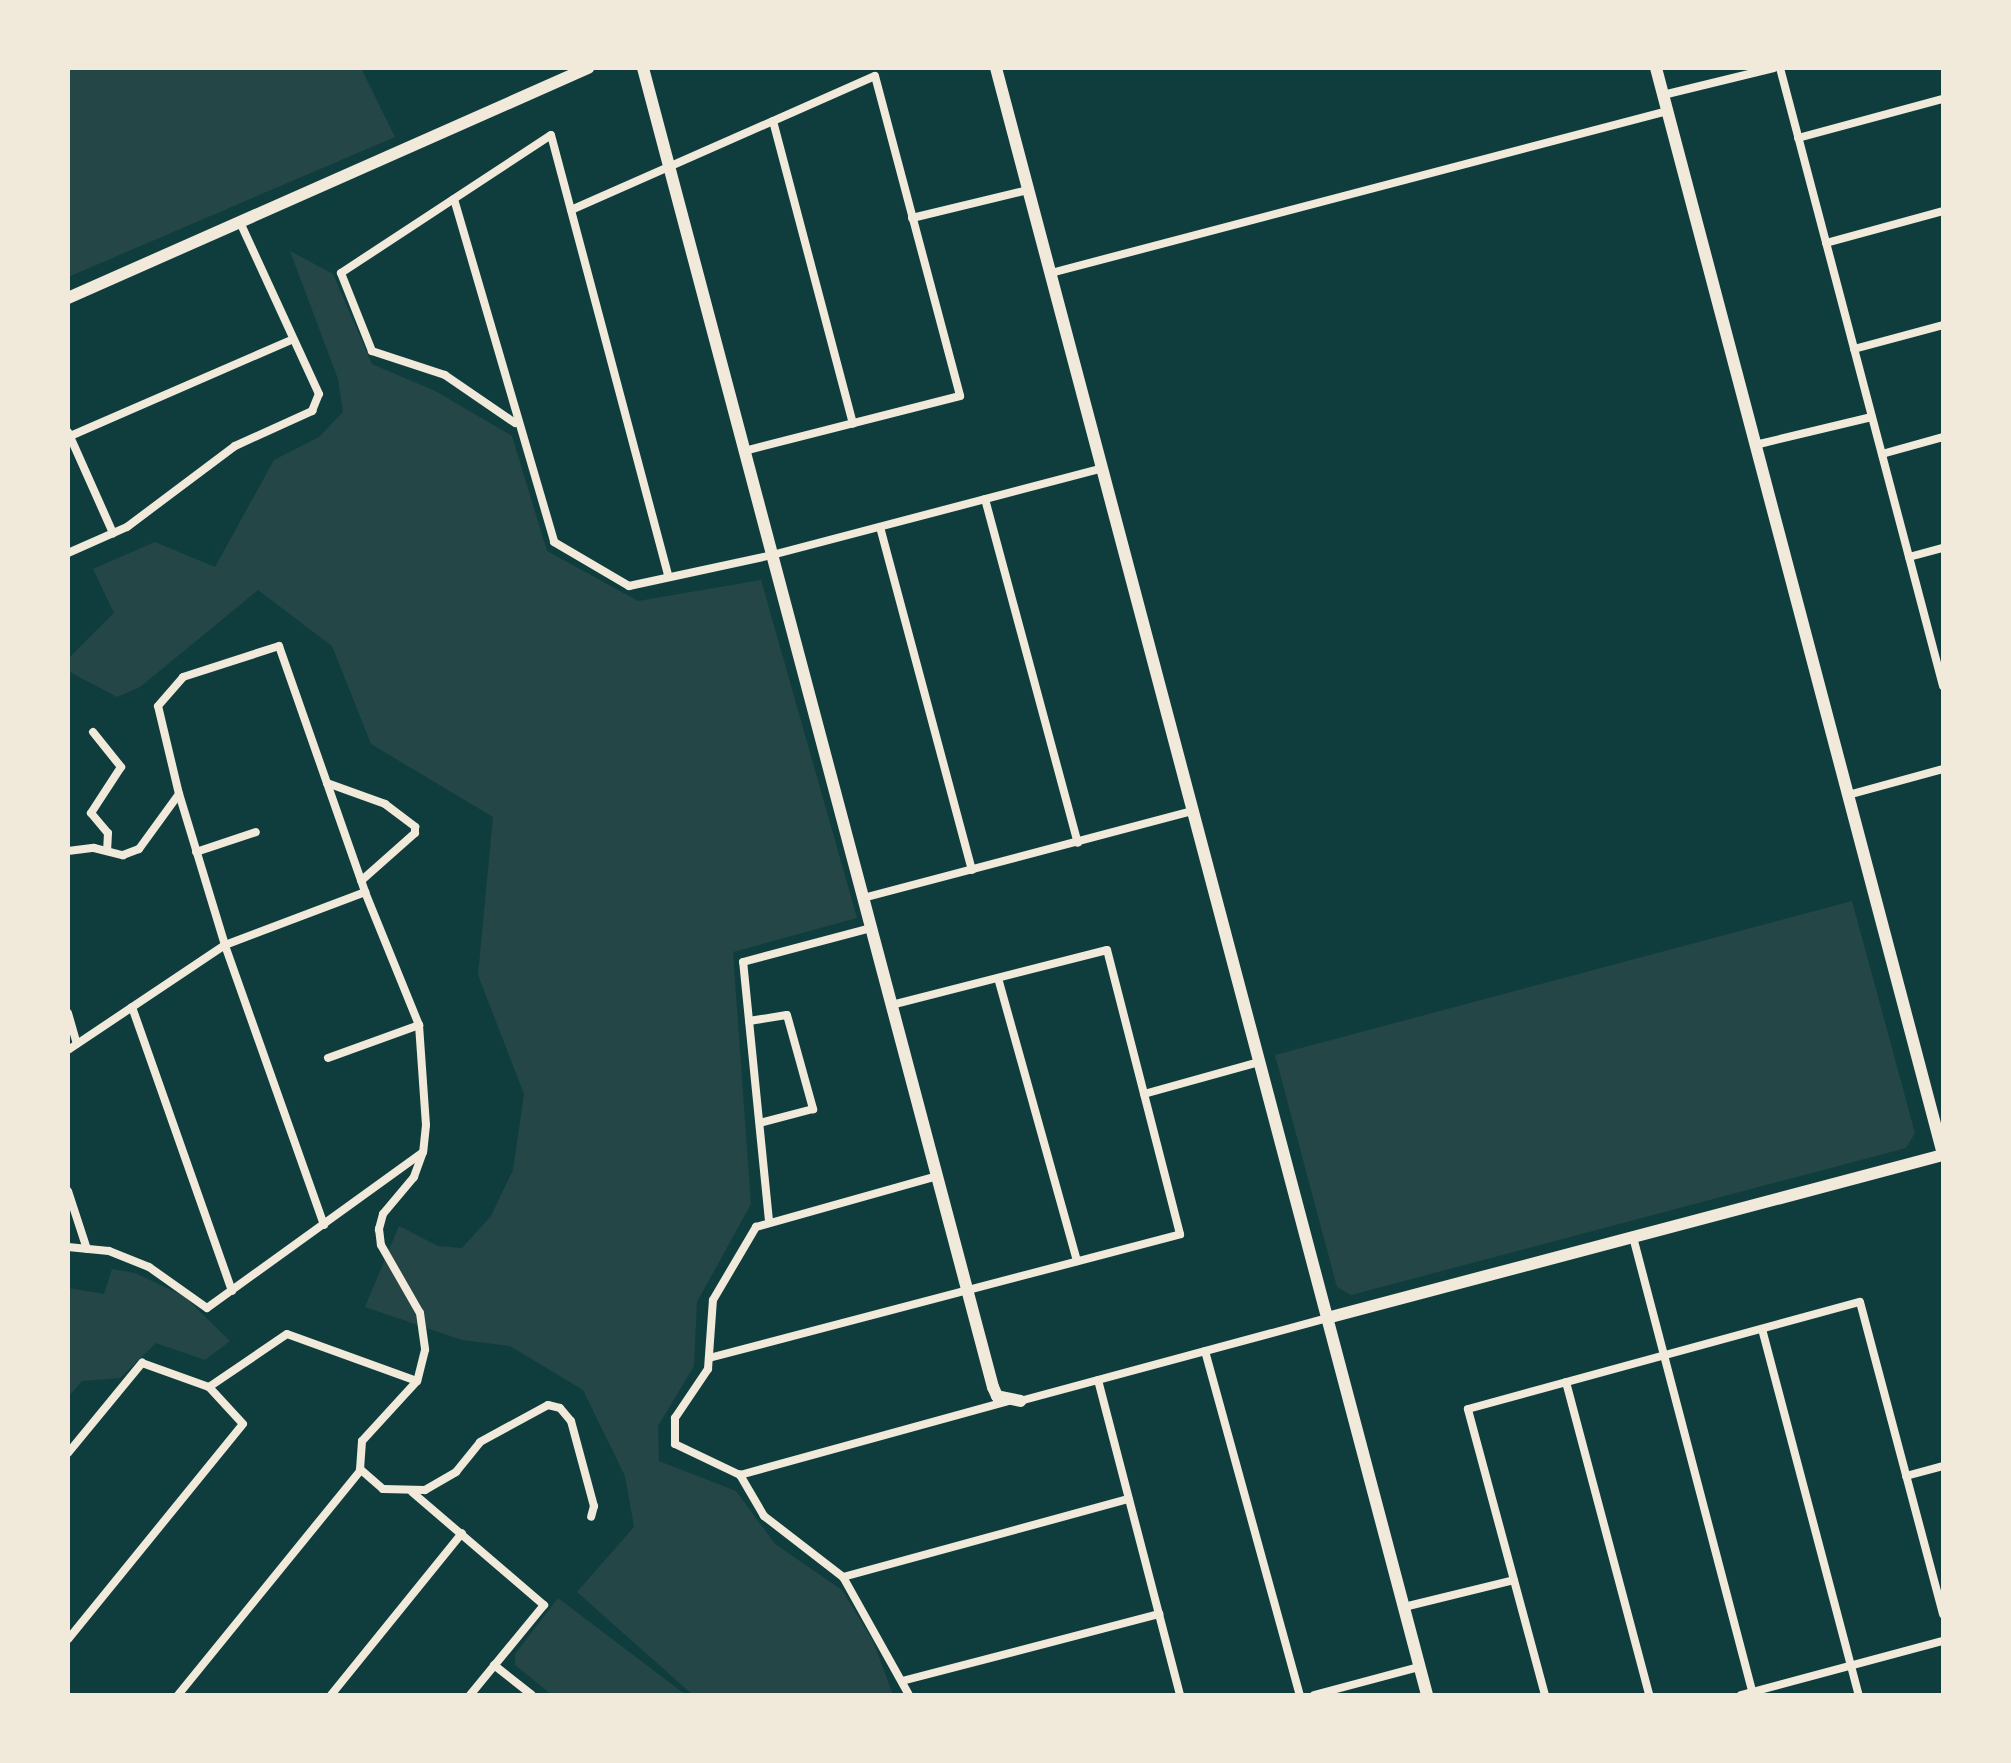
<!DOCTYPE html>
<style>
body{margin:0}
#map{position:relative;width:2011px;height:1763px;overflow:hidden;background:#0f3d3e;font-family:"Zilla Slab",serif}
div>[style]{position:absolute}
.green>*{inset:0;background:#244646}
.minor>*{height:8px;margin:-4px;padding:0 4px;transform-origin:4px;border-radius:4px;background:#f1e9da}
.tertiary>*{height:12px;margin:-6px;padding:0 6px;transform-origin:6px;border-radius:6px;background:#f1e9da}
span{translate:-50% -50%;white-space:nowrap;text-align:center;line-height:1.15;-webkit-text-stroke:8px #f1e9da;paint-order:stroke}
.frame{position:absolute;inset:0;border:70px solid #f1e9da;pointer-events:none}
</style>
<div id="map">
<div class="green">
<i style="clip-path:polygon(68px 68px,361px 68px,395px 137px,68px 277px)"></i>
<i style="clip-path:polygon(290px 251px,333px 274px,372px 364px,435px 391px,512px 436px,547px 551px,638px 601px,761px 580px,857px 918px,733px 952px,751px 1204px,697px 1302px,694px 1366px,658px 1426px,659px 1461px,736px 1491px,775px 1544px,842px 1590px,873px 1641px,893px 1695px,693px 1695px,577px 1592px,634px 1527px,625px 1476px,583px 1390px,510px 1346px,462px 1340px,365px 1307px,399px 1226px,438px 1246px,462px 1248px,491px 1216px,513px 1170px,524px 1094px,478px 975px,493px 817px,371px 744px,332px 646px,258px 590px,140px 687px,117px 697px,68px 671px,68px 659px,114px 613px,93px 569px,155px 542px,215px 567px,274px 460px,319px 437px,343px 412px,338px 379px)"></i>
<i style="clip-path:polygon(1852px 901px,1915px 1133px,1906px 1148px,1351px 1295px,1337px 1287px,1275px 1055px)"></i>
<i style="clip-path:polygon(112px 1269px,135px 1273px,184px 1296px,230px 1341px,205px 1360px,156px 1343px,120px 1378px,82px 1381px,68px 1397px,68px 1288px,104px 1294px)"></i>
<i style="clip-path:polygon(558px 1598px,686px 1695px,552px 1695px,515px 1665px,515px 1654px)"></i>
</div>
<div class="minor">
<i style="left:1780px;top:68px;width:639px;rotate:75.22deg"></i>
<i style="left:1663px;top:95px;width:114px;rotate:-13.7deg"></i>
<i style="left:773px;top:121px;width:313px;rotate:75.2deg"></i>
<i style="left:1798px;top:138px;width:150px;rotate:-15.1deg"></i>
<i style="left:454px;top:199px;width:357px;rotate:73.7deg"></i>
<i style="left:554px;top:542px;width:87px;rotate:30.4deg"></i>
<i style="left:629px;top:586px;width:146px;rotate:-12.2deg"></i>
<i style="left:772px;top:555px;width:342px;rotate:-14.7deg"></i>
<i style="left:571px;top:210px;width:332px;rotate:-23.8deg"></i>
<i style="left:875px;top:76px;width:331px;rotate:75.1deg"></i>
<i style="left:960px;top:396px;width:222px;rotate:165.7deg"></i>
<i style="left:912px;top:218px;width:119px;rotate:-13.6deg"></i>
<i style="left:1826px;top:243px;width:121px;rotate:-15.3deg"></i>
<i style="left:1051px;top:273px;width:637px;rotate:-14.73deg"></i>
<i style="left:1854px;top:349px;width:92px;rotate:-15.1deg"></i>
<i style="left:515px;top:423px;width:85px;rotate:-145.6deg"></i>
<i style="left:445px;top:375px;width:77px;rotate:-161.8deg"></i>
<i style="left:372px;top:351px;width:84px;rotate:-111.7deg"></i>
<i style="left:341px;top:273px;width:251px;rotate:-33.3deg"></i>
<i style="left:551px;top:135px;width:457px;rotate:75.1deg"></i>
<i style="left:68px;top:432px;width:111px;rotate:66deg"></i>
<i style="left:68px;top:437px;width:245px;rotate:-23.5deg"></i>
<i style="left:1755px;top:445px;width:120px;rotate:-13.5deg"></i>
<i style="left:1882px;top:454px;width:63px;rotate:-15.6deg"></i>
<i style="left:985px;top:499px;width:356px;rotate:74.9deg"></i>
<i style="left:880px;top:527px;width:355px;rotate:75deg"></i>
<i style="left:68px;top:553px;width:64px;rotate:-23.8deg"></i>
<i style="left:127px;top:527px;width:135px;rotate:-36.9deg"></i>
<i style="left:235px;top:446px;width:85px;rotate:-24.4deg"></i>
<i style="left:312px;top:411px;width:18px;rotate:-68deg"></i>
<i style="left:319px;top:394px;width:189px;rotate:-114.7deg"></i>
<i style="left:1909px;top:557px;width:35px;rotate:-15deg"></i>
<i style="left:93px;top:732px;width:45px;rotate:51.3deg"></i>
<i style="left:121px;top:767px;width:55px;rotate:123.1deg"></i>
<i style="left:91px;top:813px;width:26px;rotate:50deg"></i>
<i style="left:108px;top:833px;width:18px;rotate:93deg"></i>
<i style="left:327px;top:783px;width:62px;rotate:19.9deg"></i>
<i style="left:385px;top:804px;width:38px;rotate:37deg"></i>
<i style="left:415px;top:827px;width:6px;rotate:90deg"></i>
<i style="left:415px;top:833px;width:72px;rotate:138.4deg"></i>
<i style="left:1848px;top:795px;width:98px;rotate:-15.3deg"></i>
<i style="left:68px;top:851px;width:26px;rotate:-7deg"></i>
<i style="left:94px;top:848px;width:30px;rotate:14deg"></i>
<i style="left:123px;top:855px;width:17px;rotate:-21deg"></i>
<i style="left:139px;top:849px;width:68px;rotate:-54deg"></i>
<i style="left:196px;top:852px;width:63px;rotate:-18.4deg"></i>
<i style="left:863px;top:898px;width:341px;rotate:-14.8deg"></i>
<i style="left:998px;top:978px;width:294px;rotate:74.4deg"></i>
<i style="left:132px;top:1007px;width:301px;rotate:70.6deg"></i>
<i style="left:68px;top:1013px;width:32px;rotate:74deg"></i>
<i style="left:749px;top:1021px;width:38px;rotate:-9deg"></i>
<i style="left:787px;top:1015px;width:98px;rotate:74.5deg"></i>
<i style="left:813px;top:1109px;width:55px;rotate:165.2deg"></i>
<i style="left:68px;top:1050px;width:189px;rotate:-33.8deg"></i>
<i style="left:225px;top:945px;width:150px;rotate:-20.7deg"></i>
<i style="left:328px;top:1058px;width:97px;rotate:-19.9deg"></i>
<i style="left:1144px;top:1094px;width:119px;rotate:-15.5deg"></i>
<i style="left:68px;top:1191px;width:61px;rotate:71.9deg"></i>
<i style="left:769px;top:1221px;width:260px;rotate:-95.7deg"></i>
<i style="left:743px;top:962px;width:132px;rotate:-14.9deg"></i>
<i style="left:324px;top:1225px;width:297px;rotate:-109.5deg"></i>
<i style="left:225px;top:945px;width:158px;rotate:-106.9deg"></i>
<i style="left:179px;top:794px;width:90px;rotate:-103.4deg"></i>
<i style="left:158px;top:706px;width:38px;rotate:-49deg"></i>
<i style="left:183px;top:677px;width:101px;rotate:-17.9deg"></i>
<i style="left:279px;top:646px;width:261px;rotate:70.7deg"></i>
<i style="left:365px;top:892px;width:144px;rotate:67.9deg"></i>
<i style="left:419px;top:1025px;width:100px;rotate:86deg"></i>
<i style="left:426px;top:1125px;width:27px;rotate:96deg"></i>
<i style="left:423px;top:1152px;width:27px;rotate:110deg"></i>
<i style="left:414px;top:1177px;width:48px;rotate:130deg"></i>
<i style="left:383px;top:1214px;width:16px;rotate:105deg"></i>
<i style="left:379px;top:1229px;width:16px;rotate:83deg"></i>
<i style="left:381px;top:1245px;width:78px;rotate:60.2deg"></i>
<i style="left:420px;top:1313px;width:37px;rotate:82deg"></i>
<i style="left:425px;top:1350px;width:32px;rotate:104deg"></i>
<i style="left:417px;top:1381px;width:81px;rotate:132.5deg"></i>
<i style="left:362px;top:1441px;width:28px;rotate:94deg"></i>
<i style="left:360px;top:1469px;width:30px;rotate:41deg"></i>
<i style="left:383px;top:1489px;width:42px;rotate:1.4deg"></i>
<i style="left:425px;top:1490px;width:36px;rotate:-30deg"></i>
<i style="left:456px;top:1472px;width:38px;rotate:-51deg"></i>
<i style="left:480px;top:1442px;width:77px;rotate:-28.6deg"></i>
<i style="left:548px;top:1405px;width:12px;rotate:14deg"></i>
<i style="left:560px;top:1408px;width:17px;rotate:50deg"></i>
<i style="left:571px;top:1421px;width:88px;rotate:74.9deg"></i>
<i style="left:594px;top:1506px;width:11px;rotate:105deg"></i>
<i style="left:1633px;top:1237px;width:473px;rotate:75.3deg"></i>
<i style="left:68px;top:1247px;width:41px;rotate:5.6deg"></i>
<i style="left:109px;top:1251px;width:43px;rotate:21.8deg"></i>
<i style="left:149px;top:1267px;width:71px;rotate:35.3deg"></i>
<i style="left:207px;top:1308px;width:265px;rotate:-35.8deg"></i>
<i style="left:1762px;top:1329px;width:379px;rotate:75.2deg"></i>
<i style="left:1205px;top:1351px;width:357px;rotate:74.6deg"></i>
<i style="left:709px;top:1358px;width:487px;rotate:-14.7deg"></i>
<i style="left:1180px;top:1234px;width:293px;rotate:-104.4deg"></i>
<i style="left:1107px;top:950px;width:222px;rotate:165.7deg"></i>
<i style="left:1098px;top:1380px;width:325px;rotate:75.4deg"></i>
<i style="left:1566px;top:1382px;width:324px;rotate:75.1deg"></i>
<i style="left:209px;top:1387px;width:94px;rotate:-34.2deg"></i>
<i style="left:287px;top:1334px;width:138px;rotate:19.9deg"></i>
<i style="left:1020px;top:1401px;width:318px;rotate:-15.1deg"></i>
<i style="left:68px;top:1453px;width:117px;rotate:-50.6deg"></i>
<i style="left:142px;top:1363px;width:71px;rotate:19.7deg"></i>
<i style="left:209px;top:1387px;width:50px;rotate:47.4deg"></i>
<i style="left:243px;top:1424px;width:277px;rotate:129.1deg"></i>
<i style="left:740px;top:1475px;width:279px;rotate:-15.4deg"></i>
<i style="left:1906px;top:1476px;width:38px;rotate:-15deg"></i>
<i style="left:412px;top:1492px;width:174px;rotate:40.6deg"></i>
<i style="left:544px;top:1605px;width:117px;rotate:129.4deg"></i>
<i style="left:843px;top:1577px;width:296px;rotate:-15.3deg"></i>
<i style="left:1404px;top:1607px;width:113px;rotate:-13.8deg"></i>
<i style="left:494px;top:1665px;width:48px;rotate:38.3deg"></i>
<i style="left:902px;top:1681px;width:266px;rotate:-14.6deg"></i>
<i style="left:178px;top:1695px;width:290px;rotate:-50.9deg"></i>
<i style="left:331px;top:1695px;width:208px;rotate:-51deg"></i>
<i style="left:909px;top:1695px;width:135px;rotate:-119.2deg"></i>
<i style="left:843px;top:1577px;width:100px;rotate:-142.3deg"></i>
<i style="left:764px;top:1516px;width:48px;rotate:-120.3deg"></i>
<i style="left:740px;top:1475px;width:72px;rotate:-154.5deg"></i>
<i style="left:675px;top:1444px;width:26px;rotate:-90deg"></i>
<i style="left:675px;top:1418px;width:59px;rotate:-56deg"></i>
<i style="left:708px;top:1369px;width:69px;rotate:-85.9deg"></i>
<i style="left:713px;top:1300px;width:85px;rotate:-59.5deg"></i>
<i style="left:756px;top:1227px;width:188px;rotate:-15.7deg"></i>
<i style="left:1314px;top:1695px;width:109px;rotate:-14.9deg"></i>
<i style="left:1545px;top:1695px;width:296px;rotate:-105.1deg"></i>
<i style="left:1468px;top:1409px;width:406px;rotate:-15.3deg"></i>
<i style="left:1860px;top:1302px;width:323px;rotate:75.1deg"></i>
<i style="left:1741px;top:1695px;width:209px;rotate:-15deg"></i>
</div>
<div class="tertiary">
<i style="left:643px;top:68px;width:1365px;rotate:75.14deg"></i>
<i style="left:993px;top:1387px;width:10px;rotate:66deg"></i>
<i style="left:997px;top:1396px;width:24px;rotate:12deg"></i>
<i style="left:996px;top:68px;width:1683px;rotate:75.16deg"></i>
<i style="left:1656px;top:68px;width:1123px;rotate:75.2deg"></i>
<i style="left:68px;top:298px;width:569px;rotate:-23.86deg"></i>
<i style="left:1327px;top:1318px;width:637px;rotate:-14.82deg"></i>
</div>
<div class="frame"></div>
</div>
